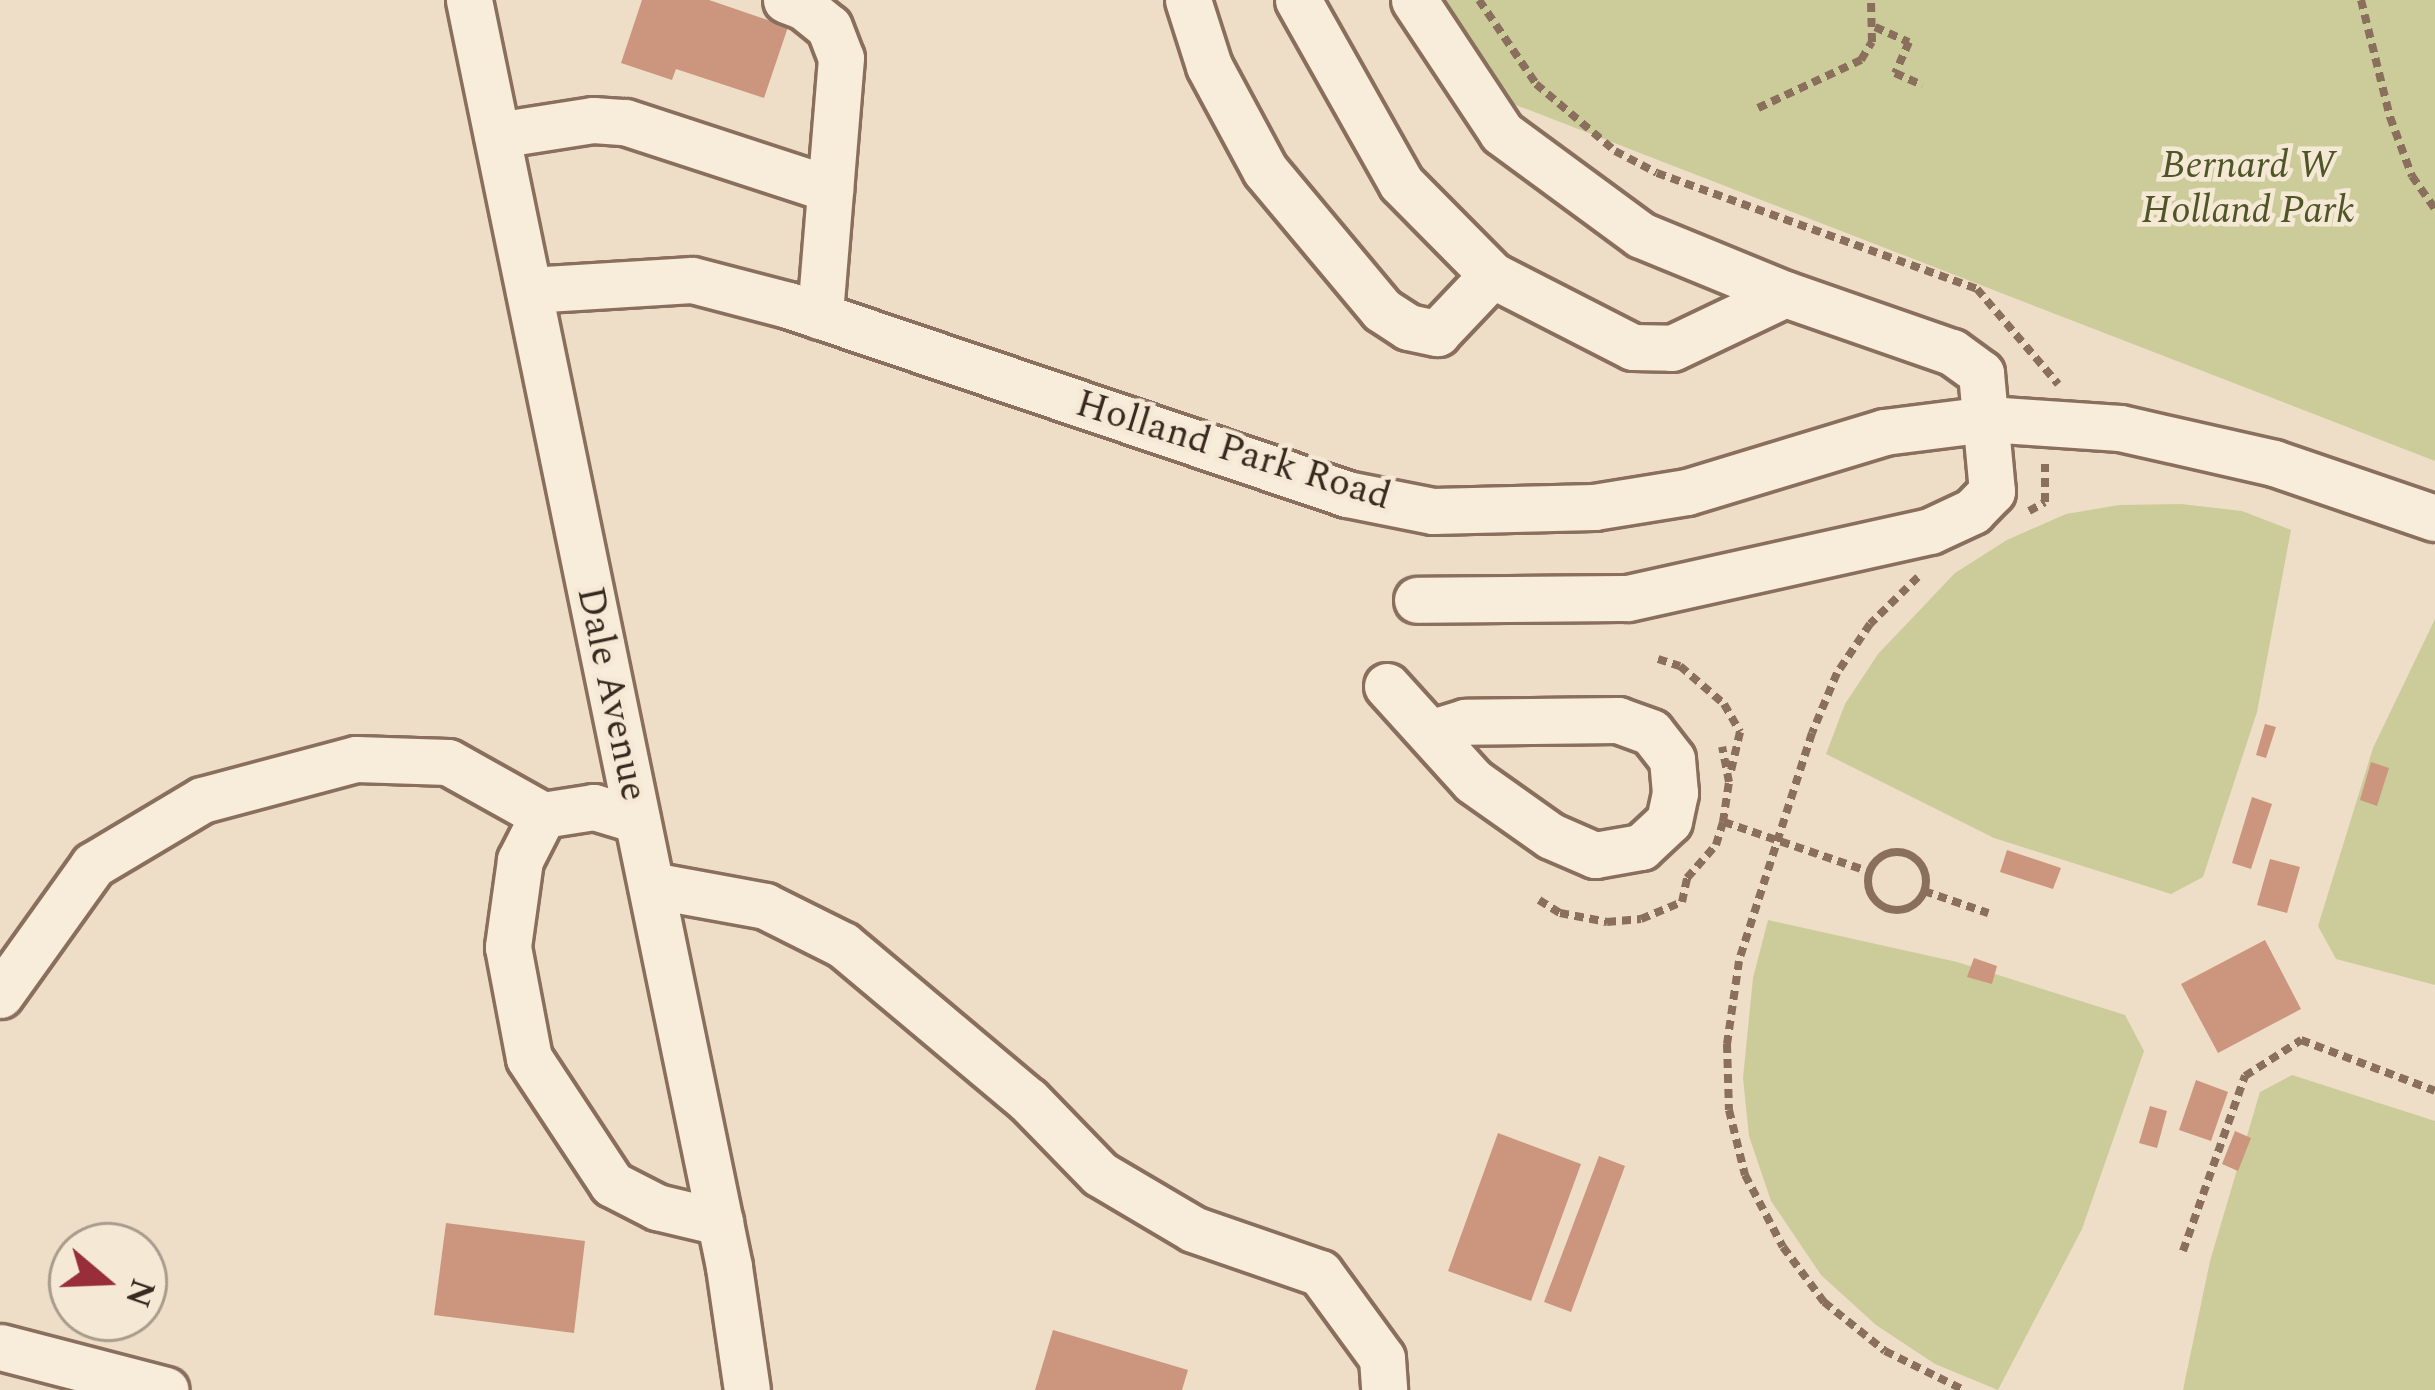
<!DOCTYPE html>
<style>
body{margin:0}
#map{position:relative;width:2435px;height:1390px;overflow:hidden;background:#eedec7;font-family:Spectral,serif}
div>[style]{position:absolute}
.green>*{inset:0;background:#cbcc9a}
.building>*{inset:0;background:#cb967d}
.path>*{height:8px;margin-top:-4px;transform-origin:0;background:repeating-linear-gradient(90deg,#896f5c 0 9px,transparent 0 15px)}
.path>.ring{margin:-4px;padding:0;box-sizing:content-box;background:none;border:8px solid #896f5c;border-radius:50%}
.roads{filter:drop-shadow(3px 0 #896f5c) drop-shadow(-3px 0 #896f5c) drop-shadow(0 3px #896f5c) drop-shadow(0 -3px #896f5c)}
.minor>*{height:45px;margin:-22.5px;padding:0 22.5px;transform-origin:22.5px;border-radius:22.5px;background:#f8ecda}
span{translate:-50% -50%;white-space:nowrap;text-align:center;line-height:1.15;-webkit-text-stroke:9px #f5e9d6;paint-order:stroke}
.park-label{font-size:39px;color:#4e5527;font-style:italic}
.street-label{font-size:39px;color:#392920}
.north{position:absolute;left:48px;top:1222px;width:120px;height:120px;box-sizing:border-box;background:#f5e9d6;border:3px solid #aa9c8d;border-radius:50%;rotate:109deg;font-size:33px;font-weight:700;line-height:48px;text-align:center;color:#392920}
.north::after{content:'';display:block;margin:auto;width:42px;height:54px;background:#972e39;clip-path:polygon(50% 0,100% 100%,50% 72%,0 100%)}
</style>
<div id="map">
<div class="green">
<i style="clip-path:polygon(1430px 0,2435px 0,2435px 461px,1485px 93px)"></i>
<i style="clip-path:polygon(2181px 504px,2242px 511px,2291px 530px,2257px 712px,2203px 877px,2171px 894px,1994px 838px,1826px 754px,1845px 704px,1878px 654px,1955px 573px,2007px 540px,2066px 514px,2119px 505px)"></i>
<i style="clip-path:polygon(2435px 619px,2435px 985px,2336px 959px,2318px 926px,2373px 748px)"></i>
<i style="clip-path:polygon(1768px 920px,1957px 962px,2125px 1015px,2144px 1051px,2082px 1229px,1998px 1390px,1935px 1364px,1876px 1325px,1821px 1275px,1771px 1201px,1749px 1136px,1743px 1078px,1753px 978px)"></i>
<i style="clip-path:polygon(2292px 1075px,2435px 1121px,2435px 1390px,2183px 1390px,2210px 1261px,2260px 1092px)"></i>
</div>
<div class="building">
<i style="clip-path:polygon(642px 0,709px 0,788px 27px,764px 98px,676px 69px,672px 80px,621px 63px)"></i>
<i style="clip-path:polygon(2265px 724px,2276px 727px,2266px 758px,2256px 755px)"></i>
<i style="clip-path:polygon(2371px 762px,2389px 768px,2377px 806px,2360px 800px)"></i>
<i style="clip-path:polygon(2252px 797px,2272px 804px,2251px 869px,2232px 863px)"></i>
<i style="clip-path:polygon(2007px 850px,2061px 868px,2053px 889px,2000px 872px)"></i>
<i style="clip-path:polygon(2270px 859px,2300px 867px,2287px 913px,2257px 905px)"></i>
<i style="clip-path:polygon(2265px 940px,2301px 1009px,2218px 1053px,2181px 984px)"></i>
<i style="clip-path:polygon(1974px 958px,1997px 966px,1992px 984px,1967px 977px)"></i>
<i style="clip-path:polygon(2196px 1080px,2228px 1092px,2211px 1141px,2179px 1130px)"></i>
<i style="clip-path:polygon(2150px 1106px,2167px 1111px,2157px 1148px,2139px 1143px)"></i>
<i style="clip-path:polygon(2235px 1131px,2251px 1138px,2238px 1171px,2222px 1164px)"></i>
<i style="clip-path:polygon(1498px 1133px,1581px 1164px,1531px 1301px,1448px 1271px)"></i>
<i style="clip-path:polygon(1599px 1156px,1625px 1166px,1571px 1312px,1544px 1302px)"></i>
<i style="clip-path:polygon(446px 1223px,585px 1241px,574px 1333px,434px 1315px)"></i>
<i style="clip-path:polygon(1053px 1330px,1188px 1370px,1182px 1390px,1035px 1390px)"></i>
</div>
<div class="path">
<i style="left:1479px;top:0;width:102px;rotate:55.8deg"></i>
<i style="left:1536px;top:84px;width:104px;rotate:40.3deg"></i>
<i style="left:1615px;top:151px;width:47px;rotate:27.6deg"></i>
<i style="left:1657px;top:173px;width:340px;rotate:19.9deg"></i>
<i style="left:1977px;top:289px;width:125px;rotate:49.5deg"></i>
<i style="left:2361px;top:0;width:121px;rotate:76.1deg"></i>
<i style="left:2390px;top:117px;width:63px;rotate:69.6deg"></i>
<i style="left:2412px;top:176px;width:40px;rotate:55.1deg"></i>
<i style="left:1875px;top:27px;width:37px;rotate:24deg"></i>
<i style="left:1909px;top:42px;width:34px;rotate:114deg"></i>
<i style="left:1895px;top:73px;width:30px;rotate:24deg"></i>
<i style="left:1758px;top:108px;width:114px;rotate:-25deg"></i>
<i style="left:1861px;top:60px;width:21px;rotate:-59deg"></i>
<i style="left:1872px;top:42px;width:42px;rotate:-91.4deg"></i>
<i style="left:2029px;top:511px;width:18px;rotate:-29deg"></i>
<i style="left:2045px;top:502px;width:38px;rotate:-90deg"></i>
<i style="left:1918px;top:577px;width:67px;rotate:135.6deg"></i>
<i style="left:1870px;top:624px;width:59px;rotate:124deg"></i>
<i style="left:1837px;top:673px;width:65px;rotate:112.6deg"></i>
<i style="left:1812px;top:733px;width:239px;rotate:107.8deg"></i>
<i style="left:1739px;top:961px;width:84px;rotate:98.2deg"></i>
<i style="left:1727px;top:1044px;width:66px;rotate:88.3deg"></i>
<i style="left:1729px;top:1110px;width:67px;rotate:76.2deg"></i>
<i style="left:1745px;top:1175px;width:81px;rotate:62.2deg"></i>
<i style="left:1783px;top:1247px;width:69px;rotate:53.3deg"></i>
<i style="left:1824px;top:1302px;width:78px;rotate:38.8deg"></i>
<i style="left:1885px;top:1351px;width:88px;rotate:26.3deg"></i>
<i style="left:1658px;top:659px;width:23px;rotate:18deg"></i>
<i style="left:1680px;top:666px;width:58px;rotate:40.8deg"></i>
<i style="left:1724px;top:704px;width:32px;rotate:60deg"></i>
<i style="left:1740px;top:732px;width:40px;rotate:103deg"></i>
<i style="left:1724px;top:822px;width:154px;rotate:18.9deg"></i>
<i class="ring" style="left:1868px;top:852px;width:50px;height:50px"></i>
<i style="left:1924px;top:891px;width:68px;rotate:19deg"></i>
<i style="left:1539px;top:900px;width:25px;rotate:32deg"></i>
<i style="left:1560px;top:913px;width:48px;rotate:10.8deg"></i>
<i style="left:1607px;top:922px;width:34px;rotate:-5deg"></i>
<i style="left:1641px;top:919px;width:44px;rotate:-22.5deg"></i>
<i style="left:1682px;top:902px;width:25px;rotate:-78deg"></i>
<i style="left:1687px;top:878px;width:44px;rotate:-48.7deg"></i>
<i style="left:1716px;top:845px;width:24px;rotate:-73deg"></i>
<i style="left:1723px;top:822px;width:40px;rotate:-81.5deg"></i>
<i style="left:1729px;top:782px;width:36px;rotate:-101deg"></i>
<i style="left:2183px;top:1251px;width:186px;rotate:-70.5deg"></i>
<i style="left:2245px;top:1076px;width:67px;rotate:-32.7deg"></i>
<i style="left:2301px;top:1040px;width:143px;rotate:20.8deg"></i>
</div>
<div class="roads">
<div class="minor">
<i style="left:469px;top:0;width:1293px;rotate:78.4deg"></i>
<i style="left:729px;top:1267px;width:124px;rotate:81.7deg"></i>
<i style="left:786px;top:0;width:19px;rotate:21deg"></i>
<i style="left:804px;top:7px;width:32px;rotate:39deg"></i>
<i style="left:829px;top:27px;width:33px;rotate:69deg"></i>
<i style="left:841px;top:58px;width:259px;rotate:94.7deg"></i>
<i style="left:1188px;top:0;width:69px;rotate:72.3deg"></i>
<i style="left:1209px;top:66px;width:118px;rotate:61.7deg"></i>
<i style="left:1265px;top:170px;width:182px;rotate:50.1deg"></i>
<i style="left:1382px;top:310px;width:31px;rotate:33deg"></i>
<i style="left:1408px;top:327px;width:30px;rotate:12deg"></i>
<i style="left:1437px;top:333px;width:80px;rotate:-46.5deg"></i>
<i style="left:1298px;top:0;width:210px;rotate:60.6deg"></i>
<i style="left:1401px;top:183px;width:129px;rotate:45.3deg"></i>
<i style="left:1492px;top:275px;width:158px;rotate:27.1deg"></i>
<i style="left:1633px;top:347px;width:39px;rotate:1deg"></i>
<i style="left:1672px;top:348px;width:125px;rotate:-25.5deg"></i>
<i style="left:1414px;top:0;width:159px;rotate:56.5deg"></i>
<i style="left:1502px;top:133px;width:172px;rotate:36.3deg"></i>
<i style="left:1641px;top:235px;width:156px;rotate:22.3deg"></i>
<i style="left:1785px;top:294px;width:177px;rotate:19.2deg"></i>
<i style="left:1952px;top:352px;width:36px;rotate:36deg"></i>
<i style="left:1981px;top:373px;width:119px;rotate:84.7deg"></i>
<i style="left:1992px;top:491px;width:28px;rotate:134deg"></i>
<i style="left:1973px;top:511px;width:47px;rotate:155.1deg"></i>
<i style="left:1930px;top:531px;width:310px;rotate:167.5deg"></i>
<i style="left:1627px;top:598px;width:210px;rotate:179.5deg"></i>
<i style="left:497px;top:135px;width:97px;rotate:-8.9deg"></i>
<i style="left:593px;top:120px;width:32px;rotate:4deg"></i>
<i style="left:625px;top:122px;width:216px;rotate:18.1deg"></i>
<i style="left:529px;top:290px;width:163px;rotate:-3.5deg"></i>
<i style="left:692px;top:280px;width:99px;rotate:14.6deg"></i>
<i style="left:788px;top:305px;width:590px;rotate:18.68deg"></i>
<i style="left:1347px;top:494px;width:88px;rotate:11.2deg"></i>
<i style="left:1433px;top:511px;width:161px;rotate:-1.4deg"></i>
<i style="left:1594px;top:507px;width:94px;rotate:-9.2deg"></i>
<i style="left:1687px;top:492px;width:206px;rotate:-16.9deg"></i>
<i style="left:1884px;top:432px;width:104px;rotate:-7.2deg"></i>
<i style="left:1987px;top:419px;width:133px;rotate:3.9deg"></i>
<i style="left:2120px;top:428px;width:158px;rotate:12.8deg"></i>
<i style="left:2274px;top:463px;width:170px;rotate:18.9deg"></i>
<i style="left:1387px;top:686px;width:128px;rotate:47.8deg"></i>
<i style="left:1473px;top:781px;width:95px;rotate:35.2deg"></i>
<i style="left:1551px;top:836px;width:48px;rotate:23.4deg"></i>
<i style="left:1595px;top:855px;width:47px;rotate:-9.9deg"></i>
<i style="left:1641px;top:847px;width:38px;rotate:-43deg"></i>
<i style="left:1669px;top:821px;width:29px;rotate:-78deg"></i>
<i style="left:1675px;top:793px;width:34px;rotate:-95deg"></i>
<i style="left:1672px;top:759px;width:34px;rotate:-128deg"></i>
<i style="left:1651px;top:732px;width:35px;rotate:-160deg"></i>
<i style="left:1618px;top:720px;width:153px;rotate:179.3deg"></i>
<i style="left:1465px;top:722px;width:34px;rotate:163deg"></i>
<i style="left:637px;top:820px;width:45px;rotate:-163.2deg"></i>
<i style="left:594px;top:807px;width:52px;rotate:171.1deg"></i>
<i style="left:543px;top:815px;width:51px;rotate:117.1deg"></i>
<i style="left:520px;top:860px;width:88px;rotate:97.9deg"></i>
<i style="left:508px;top:947px;width:113px;rotate:79.3deg"></i>
<i style="left:529px;top:1058px;width:151px;rotate:56.6deg"></i>
<i style="left:612px;top:1184px;width:51px;rotate:27.1deg"></i>
<i style="left:657px;top:1207px;width:65px;rotate:13.4deg"></i>
<i style="left:651px;top:885px;width:116px;rotate:10.4deg"></i>
<i style="left:765px;top:906px;width:87px;rotate:26.6deg"></i>
<i style="left:843px;top:945px;width:241px;rotate:40deg"></i>
<i style="left:1028px;top:1100px;width:103px;rotate:45.8deg"></i>
<i style="left:1100px;top:1174px;width:108px;rotate:30.6deg"></i>
<i style="left:1193px;top:1229px;width:134px;rotate:19.1deg"></i>
<i style="left:1320px;top:1273px;width:105px;rotate:53.9deg"></i>
<i style="left:1382px;top:1358px;width:32px;rotate:86deg"></i>
<i style="left:0;top:995px;width:160px;rotate:-54.4deg"></i>
<i style="left:93px;top:865px;width:127px;rotate:-30.8deg"></i>
<i style="left:202px;top:800px;width:159px;rotate:-14.9deg"></i>
<i style="left:356px;top:759px;width:92px;rotate:1.9deg"></i>
<i style="left:448px;top:762px;width:109px;rotate:29.2deg"></i>
<i style="left:0;top:1347px;width:171px;rotate:14.5deg"></i>
</div>
</div>
<div class="park-label">
<span style="left:2248px;top:189px">Bernard W<br>Holland Park</span>
</div>
<div class="street-label">
<span style="left:1233px;top:451px;rotate:17deg">Holland Park Road</span>
<span style="left:611px;top:694px;rotate:78deg">Dale Avenue</span>
</div>
<div class="north">N</div>
</div>
